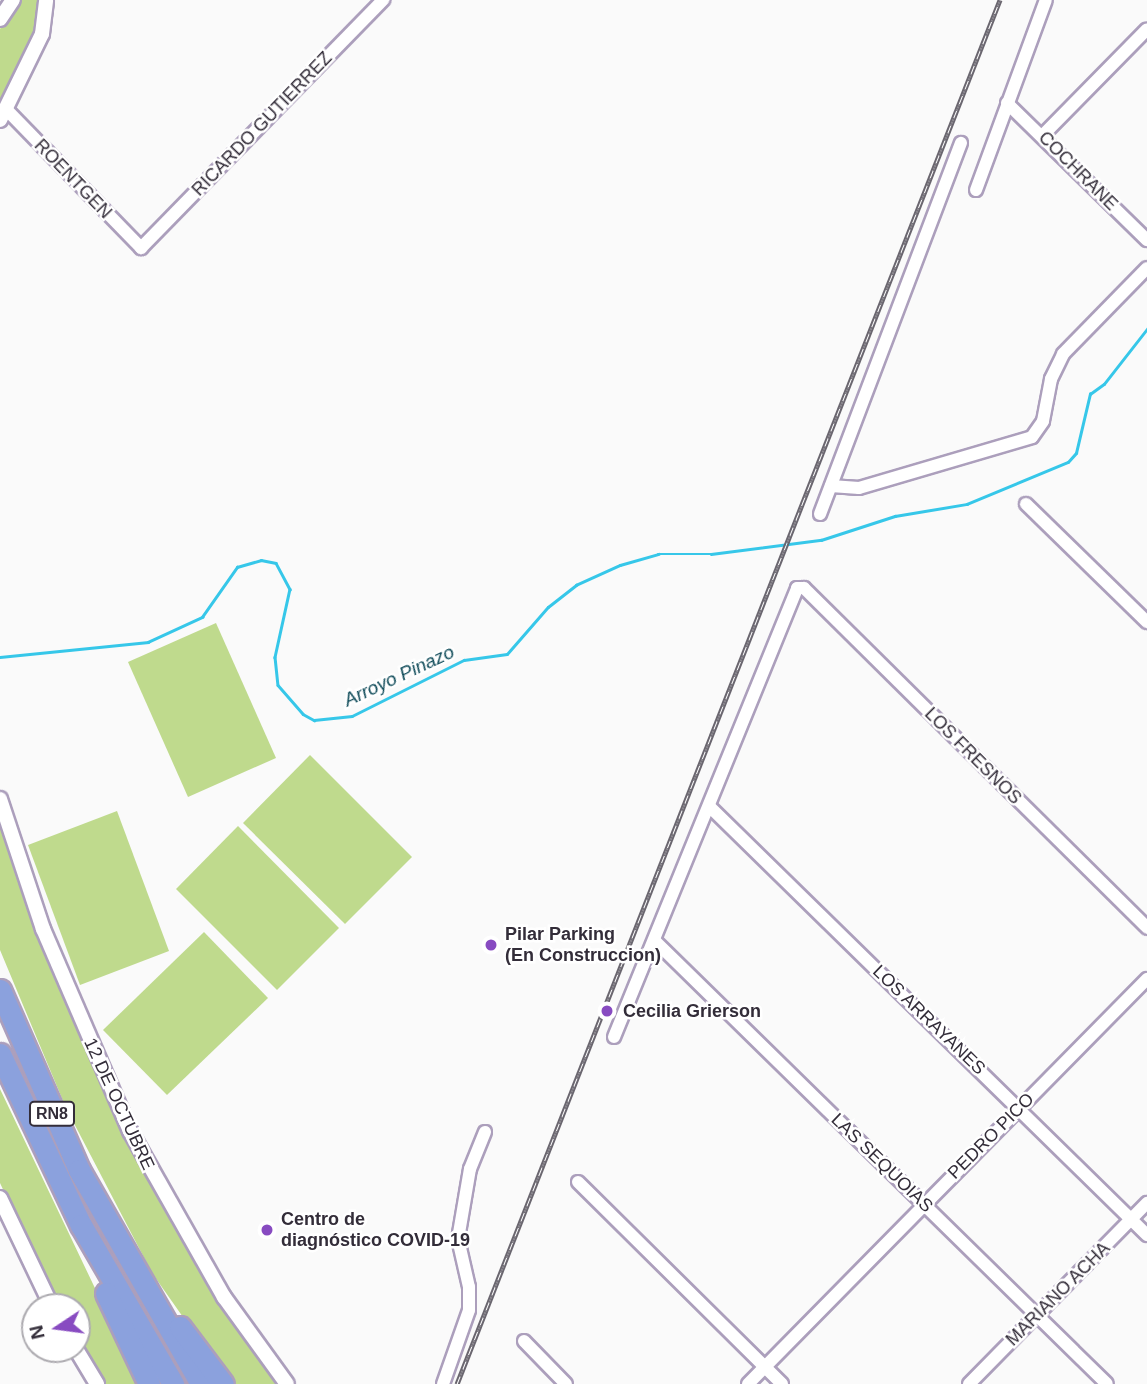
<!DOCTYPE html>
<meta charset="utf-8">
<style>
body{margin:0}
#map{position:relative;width:1147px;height:1384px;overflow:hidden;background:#fafafa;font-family:Helvetica,sans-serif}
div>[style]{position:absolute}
.green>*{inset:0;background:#bfda8d}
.stream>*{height:2.5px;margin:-1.25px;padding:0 1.25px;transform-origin:1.25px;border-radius:1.25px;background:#36c7e9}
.roads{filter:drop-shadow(2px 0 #ac9fbc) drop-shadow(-2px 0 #ac9fbc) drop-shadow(0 2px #ac9fbc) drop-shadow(0 -2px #ac9fbc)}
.minor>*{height:12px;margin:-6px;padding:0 6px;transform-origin:6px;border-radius:6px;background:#fff}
.tertiary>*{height:14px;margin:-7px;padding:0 7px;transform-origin:7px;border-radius:7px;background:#fff}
.motorway>*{height:21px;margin:-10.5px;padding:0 10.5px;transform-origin:10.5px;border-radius:10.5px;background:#8ba1dd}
.rail>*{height:5px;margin-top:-2.5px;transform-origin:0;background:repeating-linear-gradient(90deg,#fff 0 8px,#6a666f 0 16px);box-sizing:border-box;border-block:2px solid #6a666f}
.dots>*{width:19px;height:19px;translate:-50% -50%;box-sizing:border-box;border:4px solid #fff;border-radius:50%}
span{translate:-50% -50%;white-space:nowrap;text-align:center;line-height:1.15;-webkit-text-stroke:5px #fff;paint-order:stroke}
.shield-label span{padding:2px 5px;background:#fff;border:2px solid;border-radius:5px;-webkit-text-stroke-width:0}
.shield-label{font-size:16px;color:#332d39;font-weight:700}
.street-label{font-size:18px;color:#332d39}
.poi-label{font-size:18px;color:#332d39;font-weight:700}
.left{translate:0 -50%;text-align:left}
.water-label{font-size:19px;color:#124d5b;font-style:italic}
.north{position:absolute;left:21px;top:1293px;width:70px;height:70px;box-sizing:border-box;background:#fff;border:2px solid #adabb0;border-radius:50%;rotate:257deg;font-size:19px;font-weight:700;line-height:28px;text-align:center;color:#332d39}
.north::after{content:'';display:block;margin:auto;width:24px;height:32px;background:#884bc1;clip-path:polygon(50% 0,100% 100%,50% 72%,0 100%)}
</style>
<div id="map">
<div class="green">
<i style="clip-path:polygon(19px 0,41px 0,36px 32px,0 108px,0 29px)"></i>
<i style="clip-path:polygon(216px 623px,276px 758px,188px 797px,128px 662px)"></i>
<i style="clip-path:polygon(310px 755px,412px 857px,345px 924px,243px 823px)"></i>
<i style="clip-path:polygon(117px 811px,169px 951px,80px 985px,28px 845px)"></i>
<i style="clip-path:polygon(0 818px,19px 882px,62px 990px,233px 1319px,281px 1384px,230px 1384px,152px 1273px,66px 1108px,0 950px)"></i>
<i style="clip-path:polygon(238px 826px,339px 928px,277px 990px,176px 889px)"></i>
<i style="clip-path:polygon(204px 932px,268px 998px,167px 1095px,103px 1030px)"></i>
<i style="clip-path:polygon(0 1089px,124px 1349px,142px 1384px,105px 1384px,77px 1337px,77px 1307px,60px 1307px,42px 1273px,0 1183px)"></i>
</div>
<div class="stream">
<i style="left:0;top:657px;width:149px;rotate:-5.8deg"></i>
<i style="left:148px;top:642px;width:60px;rotate:-24.8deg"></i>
<i style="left:202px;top:617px;width:61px;rotate:-55deg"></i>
<i style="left:237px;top:567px;width:25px;rotate:-16deg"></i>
<i style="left:261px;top:560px;width:15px;rotate:11deg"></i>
<i style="left:276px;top:563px;width:30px;rotate:62deg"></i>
<i style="left:290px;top:589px;width:70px;rotate:102.4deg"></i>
<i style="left:275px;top:657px;width:28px;rotate:84deg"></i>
<i style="left:278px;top:685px;width:38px;rotate:49deg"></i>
<i style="left:303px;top:714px;width:13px;rotate:29deg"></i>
<i style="left:314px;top:720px;width:38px;rotate:-6deg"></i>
<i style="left:352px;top:716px;width:125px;rotate:-26.6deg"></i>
<i style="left:464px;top:660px;width:43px;rotate:-7.9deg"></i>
<i style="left:507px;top:654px;width:62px;rotate:-48.9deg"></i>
<i style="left:548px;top:607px;width:36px;rotate:-38deg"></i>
<i style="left:576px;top:585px;width:48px;rotate:-24.4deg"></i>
<i style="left:620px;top:565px;width:40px;rotate:-16deg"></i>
<i style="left:658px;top:554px;width:53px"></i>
<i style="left:711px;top:554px;width:111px;rotate:-7.3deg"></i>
<i style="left:821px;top:540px;width:78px;rotate:-18deg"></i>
<i style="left:895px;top:516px;width:73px;rotate:-9.5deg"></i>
<i style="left:967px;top:504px;width:109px;rotate:-22.6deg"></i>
<i style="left:1068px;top:462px;width:12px;rotate:-48deg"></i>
<i style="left:1076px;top:453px;width:61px;rotate:-76.7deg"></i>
<i style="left:1090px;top:394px;width:17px;rotate:-36deg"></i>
<i style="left:1104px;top:384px;width:70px;rotate:-52deg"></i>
</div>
<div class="roads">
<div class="minor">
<i style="left:1007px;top:103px;width:196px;rotate:44.4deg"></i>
<i style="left:6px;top:109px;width:194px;rotate:45.8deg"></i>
<i style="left:141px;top:248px;width:347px;rotate:-45.7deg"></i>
<i style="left:1043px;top:135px;width:148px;rotate:-45.5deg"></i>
<i style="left:976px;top:190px;width:202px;rotate:-69.8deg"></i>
<i style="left:831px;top:486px;width:28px;rotate:4deg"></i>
<i style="left:859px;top:488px;width:180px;rotate:-16.4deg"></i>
<i style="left:1032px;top:437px;width:19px;rotate:-55deg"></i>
<i style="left:1043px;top:421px;width:43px;rotate:-79.2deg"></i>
<i style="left:1051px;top:379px;width:28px;rotate:-64deg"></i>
<i style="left:1063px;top:354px;width:120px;rotate:-45.7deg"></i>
<i style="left:1026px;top:504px;width:169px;rotate:44.3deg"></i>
<i style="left:820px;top:514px;width:397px;rotate:-69.2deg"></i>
<i style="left:710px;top:807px;width:612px;rotate:44.4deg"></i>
<i style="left:656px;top:942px;width:631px;rotate:44.42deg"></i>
<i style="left:614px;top:1037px;width:485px;rotate:-67.8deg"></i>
<i style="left:797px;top:588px;width:7px"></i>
<i style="left:804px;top:588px;width:483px;rotate:44.7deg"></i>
<i style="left:578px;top:1182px;width:287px;rotate:44.7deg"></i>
<i style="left:524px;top:1341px;width:60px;rotate:45.7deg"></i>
<i style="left:443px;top:1384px;width:78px;rotate:-70.6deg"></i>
<i style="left:469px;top:1310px;width:23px;rotate:-90deg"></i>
<i style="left:469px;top:1287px;width:49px;rotate:-102.9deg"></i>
<i style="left:458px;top:1239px;width:71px;rotate:-80.3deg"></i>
<i style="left:470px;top:1169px;width:40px;rotate:-68deg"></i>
<i style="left:748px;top:1384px;width:569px;rotate:-45.43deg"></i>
<i style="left:969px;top:1384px;width:254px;rotate:-45.5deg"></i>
</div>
<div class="tertiary">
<i style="left:0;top:19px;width:23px;rotate:-56deg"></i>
<i style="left:0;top:120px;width:96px;rotate:-64deg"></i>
<i style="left:42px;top:34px;width:34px;rotate:-83deg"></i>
<i style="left:0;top:799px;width:137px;rotate:71.7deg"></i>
<i style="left:43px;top:929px;width:220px;rotate:66.7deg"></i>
<i style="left:130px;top:1131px;width:191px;rotate:60.5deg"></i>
<i style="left:224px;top:1297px;width:107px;rotate:54.1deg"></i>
<i style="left:0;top:1198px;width:121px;rotate:64.5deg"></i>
<i style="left:76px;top:1349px;width:41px;rotate:59deg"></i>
</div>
<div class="motorway">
<i style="left:0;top:990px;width:197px;rotate:66.3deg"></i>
<i style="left:79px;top:1170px;width:246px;rotate:60.3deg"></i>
<i style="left:0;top:1054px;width:189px;rotate:64.7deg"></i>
<i style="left:81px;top:1225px;width:184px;rotate:59.9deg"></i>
<i style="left:106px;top:1293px;width:101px;rotate:64.7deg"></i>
<i style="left:180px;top:1327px;width:71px;rotate:53deg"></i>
</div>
</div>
<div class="rail">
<i style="left:457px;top:1384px;width:1487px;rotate:-68.58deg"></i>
</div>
<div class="dots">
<i style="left:491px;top:945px;background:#884bc1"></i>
<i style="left:607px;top:1011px;background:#884bc1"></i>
<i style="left:267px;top:1230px;background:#884bc1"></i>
</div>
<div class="shield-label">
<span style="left:52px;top:1114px">RN8</span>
</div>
<div class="street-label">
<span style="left:262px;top:124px;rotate:-46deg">RICARDO GUTIERREZ</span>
<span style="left:1078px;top:171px;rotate:45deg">COCHRANE</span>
<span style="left:73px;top:179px;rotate:46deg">ROENTGEN</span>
<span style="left:973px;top:756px;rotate:45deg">LOS FRESNOS</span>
<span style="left:929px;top:1020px;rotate:44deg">LOS ARRAYANES</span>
<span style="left:119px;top:1104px;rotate:65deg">12 DE OCTUBRE</span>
<span style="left:991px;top:1136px;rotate:-45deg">PEDRO PICO</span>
<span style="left:882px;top:1163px;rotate:44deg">LAS SEQUOIAS</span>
<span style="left:1058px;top:1294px;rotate:-45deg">MARIANO ACHA</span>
</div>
<div class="poi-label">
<span class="left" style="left:505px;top:945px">Pilar Parking<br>(En Construccion)</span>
<span class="left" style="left:623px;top:1011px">Cecilia Grierson</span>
<span class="left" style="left:281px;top:1230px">Centro de<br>diagnóstico COVID-19</span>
</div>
<div class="water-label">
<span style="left:399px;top:676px;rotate:-25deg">Arroyo Pinazo</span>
</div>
<div class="north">N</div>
</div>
